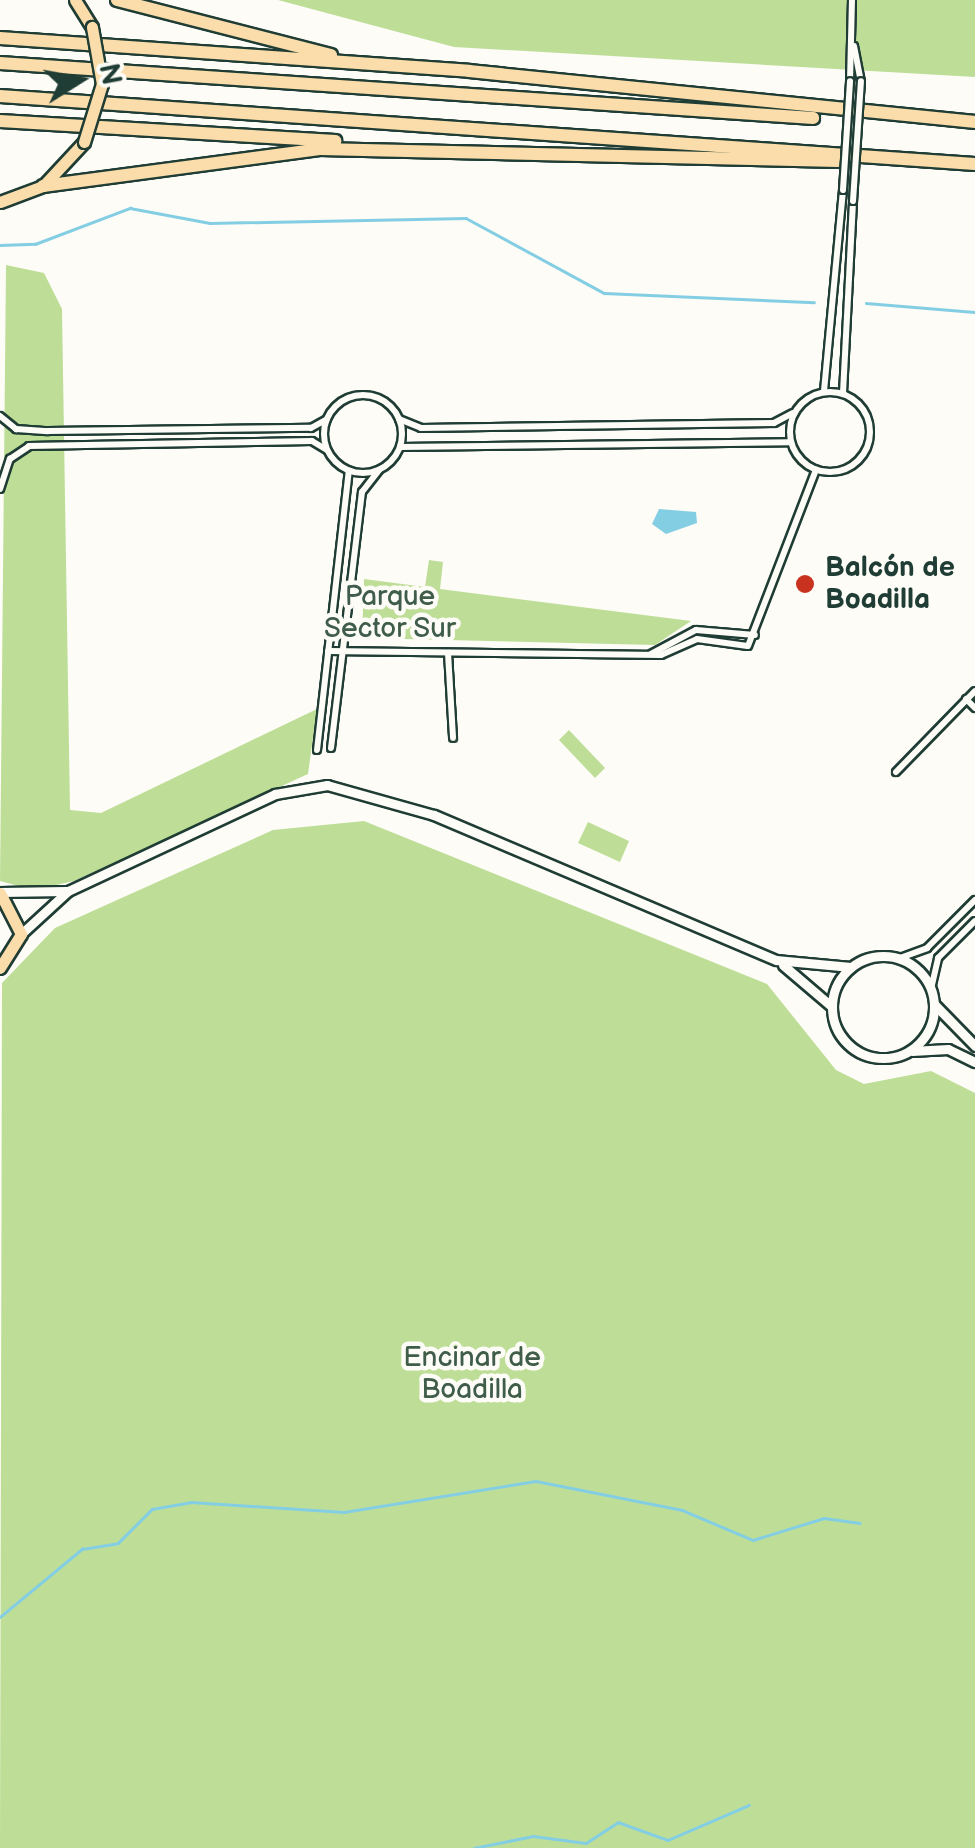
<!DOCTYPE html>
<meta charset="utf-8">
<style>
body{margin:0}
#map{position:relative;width:975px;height:1848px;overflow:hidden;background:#fdfcf7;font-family:"Balsamiq Sans",sans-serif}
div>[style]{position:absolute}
.green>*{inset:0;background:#bede97}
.water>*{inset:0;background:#84cee4}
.stream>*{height:2.5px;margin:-1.25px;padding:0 1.25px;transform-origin:1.25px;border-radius:1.25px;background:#84cee4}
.roads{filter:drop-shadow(2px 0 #1f3d34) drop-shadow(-2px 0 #1f3d34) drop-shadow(0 2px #1f3d34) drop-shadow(0 -2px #1f3d34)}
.minor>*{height:6px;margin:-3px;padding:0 3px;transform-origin:3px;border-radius:3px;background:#fdfcf7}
.minor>.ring{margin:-3px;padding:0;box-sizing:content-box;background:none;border:6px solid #fdfcf7;border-radius:50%}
.tertiary>*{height:9px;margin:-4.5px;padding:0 4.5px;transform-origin:4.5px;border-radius:4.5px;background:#fdfcf7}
.tertiary>.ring{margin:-4.5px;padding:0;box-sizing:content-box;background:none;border:9px solid #fdfcf7;border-radius:50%}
.primary>*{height:11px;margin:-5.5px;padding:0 5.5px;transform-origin:5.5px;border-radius:5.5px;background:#fbddab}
.motorway>*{height:12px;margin:-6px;padding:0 6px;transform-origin:6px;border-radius:6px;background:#fbddab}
.bridges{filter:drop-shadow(2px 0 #1f3d34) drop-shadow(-2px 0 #1f3d34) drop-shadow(0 2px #1f3d34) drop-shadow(0 -2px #1f3d34)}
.minor-bridge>*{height:6px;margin:-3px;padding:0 3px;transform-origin:3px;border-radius:3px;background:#fdfcf7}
.primary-bridge>*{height:11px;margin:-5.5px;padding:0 5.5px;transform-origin:5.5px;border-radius:5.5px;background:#fbddab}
.dots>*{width:28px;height:28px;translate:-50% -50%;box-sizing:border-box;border:5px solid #fdfcf7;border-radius:50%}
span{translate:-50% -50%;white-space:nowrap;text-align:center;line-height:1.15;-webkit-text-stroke:9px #fdfcf7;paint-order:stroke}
.poi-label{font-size:28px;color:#1f3d34;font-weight:700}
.left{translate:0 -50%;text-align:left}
.park-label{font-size:28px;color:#3f5d48}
.north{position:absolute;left:30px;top:30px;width:100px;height:100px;-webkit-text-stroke:8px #fdfcf7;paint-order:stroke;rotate:79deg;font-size:28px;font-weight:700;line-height:40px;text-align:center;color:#1f3d34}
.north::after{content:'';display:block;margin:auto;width:35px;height:45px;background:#1f3d34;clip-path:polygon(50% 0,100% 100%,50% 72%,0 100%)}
</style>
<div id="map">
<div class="green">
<i style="clip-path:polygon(278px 0,975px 0,975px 77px,454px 47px)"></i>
<i style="clip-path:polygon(6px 265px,44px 273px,62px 309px,70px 810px,101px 813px,317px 709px,308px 774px,74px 881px,34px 890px,0 881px)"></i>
<i style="clip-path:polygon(429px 560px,443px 562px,440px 589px,691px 621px,655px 645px,362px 638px,364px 579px,425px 587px)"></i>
<i style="clip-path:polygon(569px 730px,605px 768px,595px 778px,559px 740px)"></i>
<i style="clip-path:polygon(364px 821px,767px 984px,836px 1070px,864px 1084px,931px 1071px,975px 1093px,975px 1848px,0 1848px,2px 983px,55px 928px,126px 896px,273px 830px)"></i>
<i style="clip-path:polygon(588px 822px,629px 841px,620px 862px,578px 843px)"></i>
</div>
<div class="water">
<i style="clip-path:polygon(659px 509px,696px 512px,697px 523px,666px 534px,652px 524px)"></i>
</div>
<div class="stream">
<i style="left:0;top:245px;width:35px;rotate:-2deg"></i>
<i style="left:35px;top:244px;width:102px;rotate:-20.8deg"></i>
<i style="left:130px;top:208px;width:81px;rotate:10.6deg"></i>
<i style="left:210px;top:223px;width:256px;rotate:-1.1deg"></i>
<i style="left:466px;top:218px;width:157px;rotate:28.5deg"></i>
<i style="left:604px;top:293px;width:210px;rotate:2.5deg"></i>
<i style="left:866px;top:303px;width:109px;rotate:4.7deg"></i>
<i style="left:0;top:1617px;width:107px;rotate:-39.7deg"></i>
<i style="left:82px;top:1549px;width:36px;rotate:-9deg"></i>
<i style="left:118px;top:1543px;width:48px;rotate:-45deg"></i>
<i style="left:152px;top:1509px;width:40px;rotate:-10deg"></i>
<i style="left:191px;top:1502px;width:153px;rotate:3.7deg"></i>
<i style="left:344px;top:1512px;width:194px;rotate:-9.2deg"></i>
<i style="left:536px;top:1481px;width:149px;rotate:11.2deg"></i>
<i style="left:682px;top:1510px;width:77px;rotate:22.9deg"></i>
<i style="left:753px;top:1540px;width:74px;rotate:-17.2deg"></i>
<i style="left:824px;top:1518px;width:36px;rotate:8deg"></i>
<i style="left:474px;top:1848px;width:60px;rotate:-11.5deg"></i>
<i style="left:533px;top:1836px;width:53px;rotate:7.5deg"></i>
<i style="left:586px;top:1843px;width:38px;rotate:-33deg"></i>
<i style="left:618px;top:1822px;width:53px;rotate:19.8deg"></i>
<i style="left:668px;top:1840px;width:88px;rotate:-23.4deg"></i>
</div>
<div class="roads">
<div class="minor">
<i style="left:854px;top:46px;width:36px;rotate:79deg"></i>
<i style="left:850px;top:81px;width:81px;rotate:-88.6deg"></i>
<i style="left:824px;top:391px;width:202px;rotate:-84.6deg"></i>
<i class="ring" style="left:790px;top:392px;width:74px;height:74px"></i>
<i style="left:843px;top:393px;width:192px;rotate:-87deg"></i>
<i class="ring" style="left:324px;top:395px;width:72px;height:72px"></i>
<i style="left:0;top:416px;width:21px;rotate:39deg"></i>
<i style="left:16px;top:429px;width:32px;rotate:4deg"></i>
<i style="left:48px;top:431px;width:263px;rotate:-0.7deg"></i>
<i style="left:311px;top:428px;width:18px;rotate:-29deg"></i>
<i style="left:399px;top:419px;width:24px;rotate:22deg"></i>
<i style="left:421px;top:428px;width:353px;rotate:-0.8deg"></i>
<i style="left:774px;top:423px;width:21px;rotate:-28deg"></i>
<i style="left:400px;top:447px;width:390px;rotate:-0.7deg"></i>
<i style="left:0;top:489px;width:32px;rotate:-72deg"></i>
<i style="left:10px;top:459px;width:23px;rotate:-34deg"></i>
<i style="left:29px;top:446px;width:283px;rotate:-1deg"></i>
<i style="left:312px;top:441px;width:17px;rotate:31deg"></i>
<i style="left:328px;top:651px;width:333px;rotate:0.7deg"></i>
<i style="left:661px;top:655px;width:39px;rotate:-24deg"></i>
<i style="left:697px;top:639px;width:51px;rotate:7.8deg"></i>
<i style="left:748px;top:646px;width:189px;rotate:-68.9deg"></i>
<i style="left:448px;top:653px;width:85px;rotate:86.6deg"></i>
<i style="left:651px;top:654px;width:51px;rotate:-28.1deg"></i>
<i style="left:696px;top:630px;width:59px;rotate:4.8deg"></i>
<i style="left:966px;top:699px;width:13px;rotate:45deg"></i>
<i style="left:331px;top:748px;width:258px;rotate:-83.1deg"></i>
<i style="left:362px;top:492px;width:28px;rotate:-52deg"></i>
<i style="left:317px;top:750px;width:281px;rotate:-83.5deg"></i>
<i style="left:896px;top:772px;width:113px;rotate:-45.7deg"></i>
<i style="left:900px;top:958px;width:29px;rotate:-20deg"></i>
<i style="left:927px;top:948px;width:68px;rotate:-45deg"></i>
<i style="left:931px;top:989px;width:32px;rotate:-77deg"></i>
<i style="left:938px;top:958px;width:52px;rotate:-45deg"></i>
</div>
<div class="tertiary">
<i style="left:0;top:892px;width:66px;rotate:-0.9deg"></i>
<i style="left:21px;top:934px;width:64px;rotate:-42.5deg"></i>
<i style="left:68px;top:891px;width:229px;rotate:-25.1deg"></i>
<i style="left:275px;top:794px;width:53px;rotate:-9.8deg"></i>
<i style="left:327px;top:785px;width:111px;rotate:15.7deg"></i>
<i style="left:434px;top:815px;width:371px;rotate:23deg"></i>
<i style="left:776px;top:960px;width:75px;rotate:5.3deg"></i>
<i class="ring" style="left:832px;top:956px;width:93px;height:93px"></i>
<i style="left:783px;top:965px;width:63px;rotate:40.5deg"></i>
<i style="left:934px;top:1004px;width:59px;rotate:45.7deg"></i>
<i style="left:912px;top:1051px;width:36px;rotate:-3deg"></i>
<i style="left:948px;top:1049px;width:30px;rotate:26deg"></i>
</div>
<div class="primary">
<i style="left:75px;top:0;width:32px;rotate:58deg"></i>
<i style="left:0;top:202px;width:46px;rotate:-20.4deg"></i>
<i style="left:43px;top:186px;width:60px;rotate:-47deg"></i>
<i style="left:0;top:893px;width:46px;rotate:62.9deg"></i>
<i style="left:21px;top:934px;width:40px;rotate:122deg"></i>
</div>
<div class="motorway">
<i style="left:117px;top:0;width:221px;rotate:14.4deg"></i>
<i style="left:0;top:38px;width:470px;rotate:4deg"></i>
<i style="left:469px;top:71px;width:509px;rotate:5.76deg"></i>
<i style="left:0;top:63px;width:815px;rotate:3.87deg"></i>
<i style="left:0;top:96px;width:977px;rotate:3.99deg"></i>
<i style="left:0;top:121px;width:336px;rotate:3.4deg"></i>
<i style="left:43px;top:186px;width:279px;rotate:-7.6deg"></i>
<i style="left:320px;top:149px;width:518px;rotate:1.33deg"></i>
</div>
</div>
<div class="bridges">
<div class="minor-bridge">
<i style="left:843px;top:190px;width:109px;rotate:-86.3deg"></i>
<i style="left:853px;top:201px;width:120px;rotate:-86.2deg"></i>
</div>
<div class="primary-bridge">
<i style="left:84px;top:142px;width:61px;rotate:-72.8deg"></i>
<i style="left:102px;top:84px;width:58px;rotate:-100deg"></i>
</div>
</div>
<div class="dots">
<i style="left:805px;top:584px;background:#c8321e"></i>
</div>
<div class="poi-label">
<span class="left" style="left:825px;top:584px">Balcón de<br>Boadilla</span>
</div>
<div class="park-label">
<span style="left:390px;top:613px">Parque<br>Sector Sur</span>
<span style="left:472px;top:1374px">Encinar de<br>Boadilla</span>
</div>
<div class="north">N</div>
</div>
